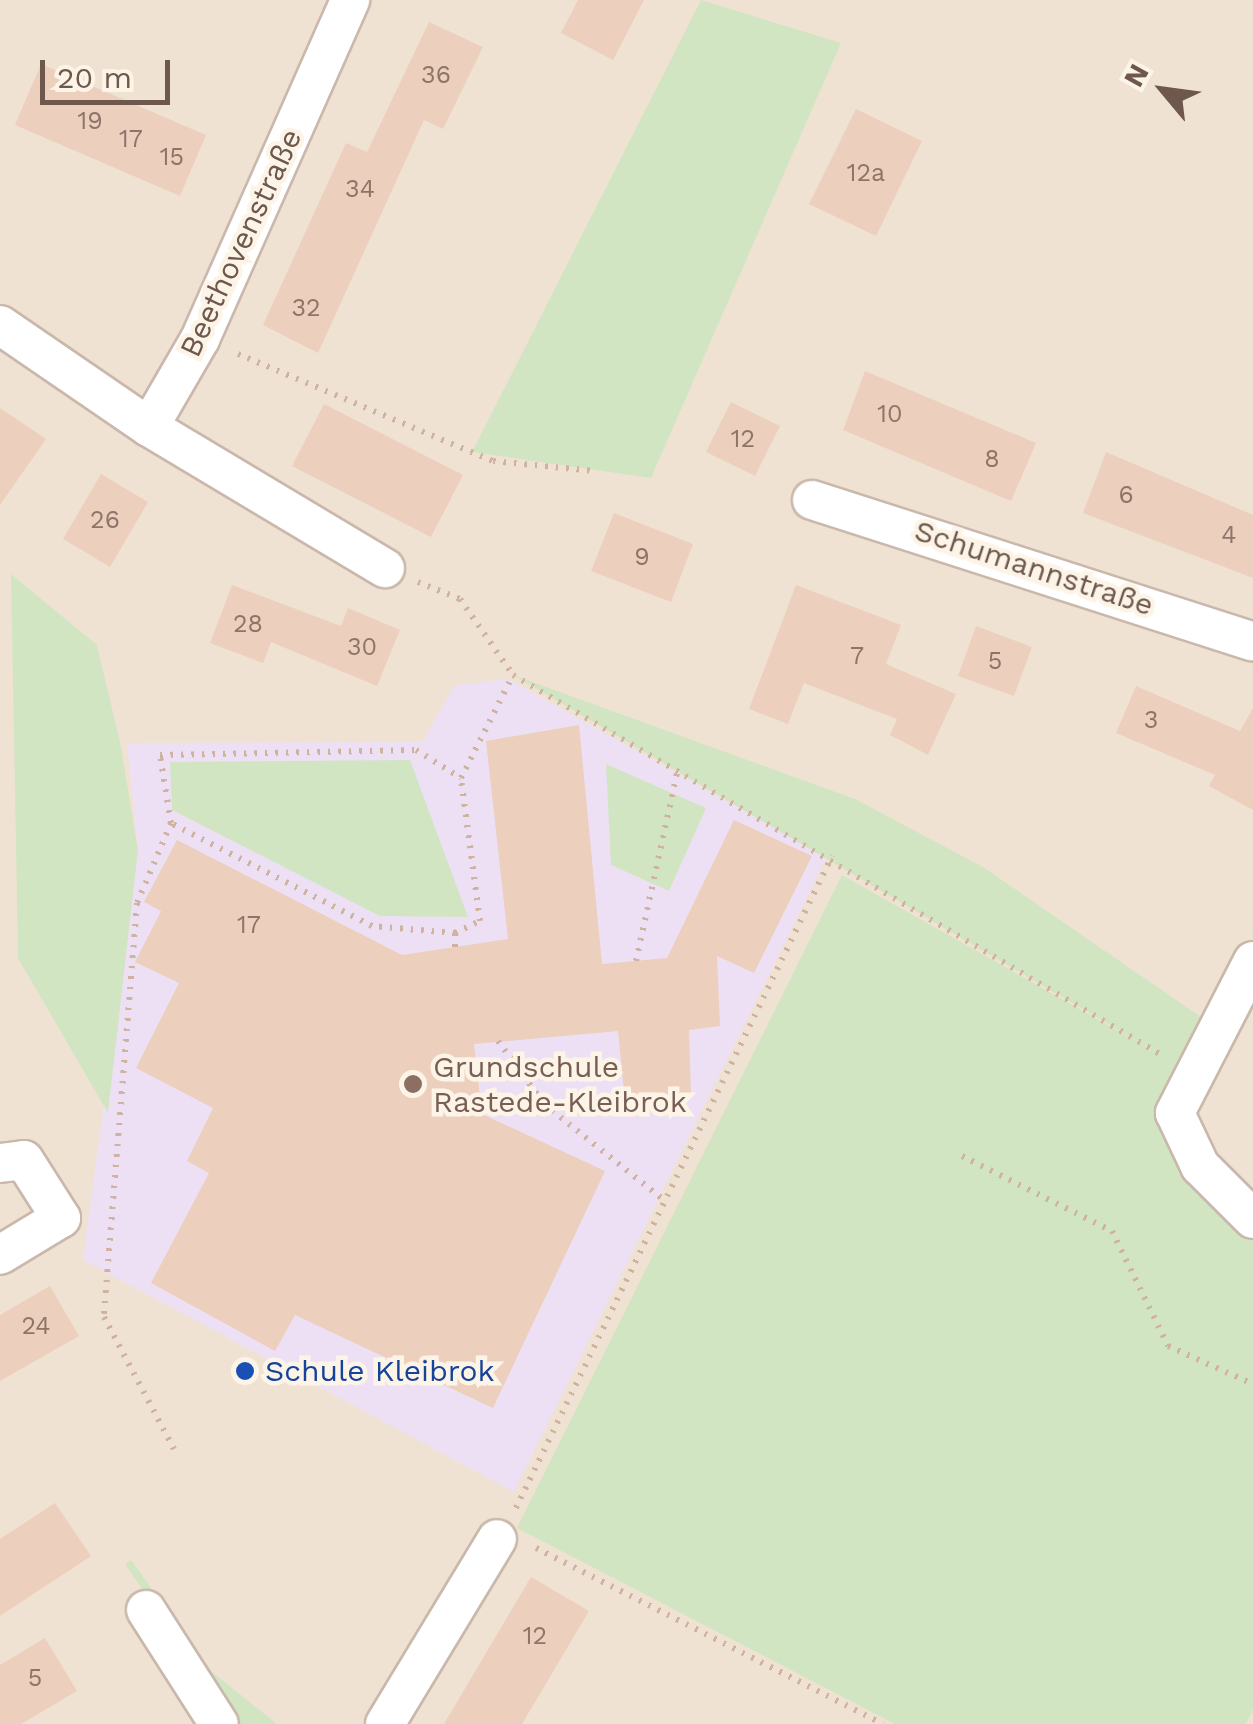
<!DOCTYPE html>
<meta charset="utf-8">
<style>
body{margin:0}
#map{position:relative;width:1253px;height:1724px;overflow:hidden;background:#f9f0e3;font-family:"Work Sans",sans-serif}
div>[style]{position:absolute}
.residential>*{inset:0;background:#f0e2d2}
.education>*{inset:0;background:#ede0f5}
.green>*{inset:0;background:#d1e5c3}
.building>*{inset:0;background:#eccfbd}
.path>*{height:6px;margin-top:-3px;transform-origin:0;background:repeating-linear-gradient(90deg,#d0b2a1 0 2.5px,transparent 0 10.5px)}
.roads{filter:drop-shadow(2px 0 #c9b8ab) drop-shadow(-2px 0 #c9b8ab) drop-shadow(0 2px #c9b8ab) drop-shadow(0 -2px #c9b8ab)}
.minor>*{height:38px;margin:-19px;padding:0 19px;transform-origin:19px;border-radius:19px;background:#fff}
.dots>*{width:28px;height:28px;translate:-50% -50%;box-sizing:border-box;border:5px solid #fdf4e8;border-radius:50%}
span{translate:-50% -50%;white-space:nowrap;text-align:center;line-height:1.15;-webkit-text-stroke:9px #fdf4e8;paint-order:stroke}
.number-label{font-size:25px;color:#8e7568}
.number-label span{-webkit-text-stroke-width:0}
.street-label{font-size:30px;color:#6e574c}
.education-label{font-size:30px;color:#785e54}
.left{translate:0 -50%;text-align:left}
.transit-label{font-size:30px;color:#164399}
.north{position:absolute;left:1113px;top:40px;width:100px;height:100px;-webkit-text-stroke:8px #fdf4e8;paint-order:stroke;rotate:299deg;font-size:28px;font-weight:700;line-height:40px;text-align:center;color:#6e574c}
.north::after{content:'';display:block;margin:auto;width:35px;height:45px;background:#6e574c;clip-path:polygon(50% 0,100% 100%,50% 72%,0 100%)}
.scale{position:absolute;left:40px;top:60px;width:130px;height:45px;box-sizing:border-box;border:5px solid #6e574c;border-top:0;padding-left:12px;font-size:30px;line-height:35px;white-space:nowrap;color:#6e574c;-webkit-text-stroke:8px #fdf4e8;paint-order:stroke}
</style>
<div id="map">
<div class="residential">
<i style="clip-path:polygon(0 0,1253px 0,1253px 1724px,0 1724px)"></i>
</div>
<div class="education">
<i style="clip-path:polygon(508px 679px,827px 857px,514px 1492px,83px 1260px,138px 850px,127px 743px,422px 742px,455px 685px)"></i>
</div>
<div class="green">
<i style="clip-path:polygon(701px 0,841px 43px,651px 478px,472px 452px)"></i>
<i style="clip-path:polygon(11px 574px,97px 645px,120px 742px,138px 850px,108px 1113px,18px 958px)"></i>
<i style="clip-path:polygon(513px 675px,855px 799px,983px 867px,1214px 1026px,1175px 1113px,1253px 1219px,1253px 1709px,1246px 1724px,895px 1724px,517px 1528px,842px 875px,1161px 1055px)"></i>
<i style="clip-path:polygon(410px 760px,468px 917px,380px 916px,172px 810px,170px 762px)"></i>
<i style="clip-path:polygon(606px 764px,706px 808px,669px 891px,611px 865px)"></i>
<i style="clip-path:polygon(131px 1560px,211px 1671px,277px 1724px,234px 1724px,125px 1564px)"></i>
</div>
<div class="building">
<i style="clip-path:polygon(578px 0,644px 0,613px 60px,561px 33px)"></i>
<i style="clip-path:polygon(429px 22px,483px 47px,443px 129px,424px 120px,318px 353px,263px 325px,346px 143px,367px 152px)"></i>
<i style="clip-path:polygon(41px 64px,206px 135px,180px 196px,15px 125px)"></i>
<i style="clip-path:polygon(856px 109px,922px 141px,876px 236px,809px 204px)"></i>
<i style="clip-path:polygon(865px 371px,1036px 443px,1011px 501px,843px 430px)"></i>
<i style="clip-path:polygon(731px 402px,780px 426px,755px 476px,706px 452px)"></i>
<i style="clip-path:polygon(324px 404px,463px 475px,431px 537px,292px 466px)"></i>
<i style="clip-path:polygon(0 408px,46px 439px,0 505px)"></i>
<i style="clip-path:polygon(1106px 452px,1253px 515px,1253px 578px,1083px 513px)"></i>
<i style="clip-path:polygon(101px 474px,148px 502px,110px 567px,63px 539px)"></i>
<i style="clip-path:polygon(614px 513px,693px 544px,671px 602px,591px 571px)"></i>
<i style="clip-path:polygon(232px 585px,341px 626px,348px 608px,400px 630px,377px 686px,271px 642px,263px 663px,210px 643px)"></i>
<i style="clip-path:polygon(796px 585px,901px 625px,886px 664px,956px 694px,928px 755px,890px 735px,897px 719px,804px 683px,788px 724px,749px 709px)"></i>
<i style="clip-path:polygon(976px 626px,1032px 647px,1014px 696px,958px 676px)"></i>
<i style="clip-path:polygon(1136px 686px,1240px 731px,1253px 708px,1253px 810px,1209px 786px,1215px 775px,1116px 733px)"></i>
<i style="clip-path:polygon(579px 725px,602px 964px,667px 958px,734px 820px,812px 856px,754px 973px,717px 956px,720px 1026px,689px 1030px,691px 1096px,625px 1102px,618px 1031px,474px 1044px,482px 1114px,605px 1171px,493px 1408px,295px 1315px,275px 1351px,151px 1283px,209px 1173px,187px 1161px,213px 1108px,136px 1068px,179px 983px,135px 962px,161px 911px,144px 902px,177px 840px,402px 955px,508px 939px,486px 741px)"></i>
<i style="clip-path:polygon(50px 1286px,79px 1336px,0 1381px,0 1315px)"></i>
<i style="clip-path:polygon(55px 1503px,91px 1556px,0 1616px,0 1539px)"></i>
<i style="clip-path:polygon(531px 1577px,589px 1611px,522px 1724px,444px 1724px)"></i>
<i style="clip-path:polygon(45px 1638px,77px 1691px,21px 1724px,0 1724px,0 1665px)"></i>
</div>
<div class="path">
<i style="left:238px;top:354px;width:277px;rotate:22.8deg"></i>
<i style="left:493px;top:461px;width:102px;rotate:5.6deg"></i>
<i style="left:418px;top:582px;width:45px;rotate:22deg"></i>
<i style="left:460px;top:599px;width:93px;rotate:55.1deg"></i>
<i style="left:513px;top:675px;width:750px;rotate:30.36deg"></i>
<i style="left:171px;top:823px;width:87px;rotate:113deg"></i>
<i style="left:137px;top:903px;width:415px;rotate:94.6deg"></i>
<i style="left:104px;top:1317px;width:154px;rotate:62.1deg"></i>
<i style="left:455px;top:933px;width:83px;rotate:-175.2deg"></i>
<i style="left:372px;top:926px;width:226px;rotate:-152.9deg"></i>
<i style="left:171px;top:823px;width:69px;rotate:-99.2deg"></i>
<i style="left:160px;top:755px;width:256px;rotate:-1.1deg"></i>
<i style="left:416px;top:750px;width:53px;rotate:31.9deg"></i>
<i style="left:455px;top:947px;width:14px;rotate:-90deg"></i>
<i style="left:455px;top:933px;width:28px;rotate:-26deg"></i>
<i style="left:480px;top:921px;width:144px;rotate:-97.6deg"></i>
<i style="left:461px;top:778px;width:115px;rotate:-63.2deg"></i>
<i style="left:636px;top:961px;width:197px;rotate:-77.7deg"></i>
<i style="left:498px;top:1041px;width:78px;rotate:53.9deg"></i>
<i style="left:544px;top:1104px;width:155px;rotate:38.7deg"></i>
<i style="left:962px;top:1156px;width:168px;rotate:26.6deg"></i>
<i style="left:1112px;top:1231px;width:128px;rotate:64deg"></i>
<i style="left:1168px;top:1346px;width:93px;rotate:24.1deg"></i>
<i style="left:516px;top:1508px;width:725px;rotate:-64.14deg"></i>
<i style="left:536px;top:1548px;width:389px;rotate:26.9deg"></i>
</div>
<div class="roads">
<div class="minor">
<i style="left:0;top:325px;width:181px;rotate:34.4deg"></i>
<i style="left:149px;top:427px;width:102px;rotate:-59.9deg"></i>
<i style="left:200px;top:339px;width:371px;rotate:-66.1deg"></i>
<i style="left:149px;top:427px;width:275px;rotate:30.9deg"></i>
<i style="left:812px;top:500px;width:463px;rotate:17.8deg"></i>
<i style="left:1253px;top:961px;width:171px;rotate:117.2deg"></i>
<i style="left:1175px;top:1113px;width:59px;rotate:64.7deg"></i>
<i style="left:1200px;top:1166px;width:75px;rotate:45deg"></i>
<i style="left:0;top:1163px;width:24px;rotate:-7deg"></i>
<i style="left:24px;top:1160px;width:69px;rotate:57.5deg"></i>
<i style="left:61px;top:1218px;width:71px;rotate:148.8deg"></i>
<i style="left:146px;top:1610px;width:135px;rotate:57.4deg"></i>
<i style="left:385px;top:1724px;width:216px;rotate:-58.8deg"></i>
</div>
</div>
<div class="dots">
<i style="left:413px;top:1084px;background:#8d6e63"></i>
<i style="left:245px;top:1371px;background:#1a4fb4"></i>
</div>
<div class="number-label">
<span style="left:436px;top:75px">36</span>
<span style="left:90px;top:121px">19</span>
<span style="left:131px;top:139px">17</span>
<span style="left:172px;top:157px">15</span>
<span style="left:866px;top:173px">12a</span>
<span style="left:360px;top:189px">34</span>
<span style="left:306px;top:308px">32</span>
<span style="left:890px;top:414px">10</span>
<span style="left:743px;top:439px">12</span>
<span style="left:992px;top:459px">8</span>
<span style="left:1126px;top:495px">6</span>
<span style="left:105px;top:520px">26</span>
<span style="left:1229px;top:535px">4</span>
<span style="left:642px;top:557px">9</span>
<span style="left:248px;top:624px">28</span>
<span style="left:362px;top:647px">30</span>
<span style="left:857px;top:656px">7</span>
<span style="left:995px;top:661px">5</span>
<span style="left:1151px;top:720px">3</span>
<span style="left:249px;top:925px">17</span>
<span style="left:36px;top:1326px">24</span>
<span style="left:535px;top:1636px">12</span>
<span style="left:35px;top:1678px">5</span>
</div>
<div class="street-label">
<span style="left:241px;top:243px;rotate:-65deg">Beethovenstraße</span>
<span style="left:1034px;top:568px;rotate:18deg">Schumannstraße</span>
</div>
<div class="education-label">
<span class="left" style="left:433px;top:1084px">Grundschule<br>Rastede-Kleibrok</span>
</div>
<div class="transit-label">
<span class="left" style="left:265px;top:1371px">Schule Kleibrok</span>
</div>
<div class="north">N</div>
<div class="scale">20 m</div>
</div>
